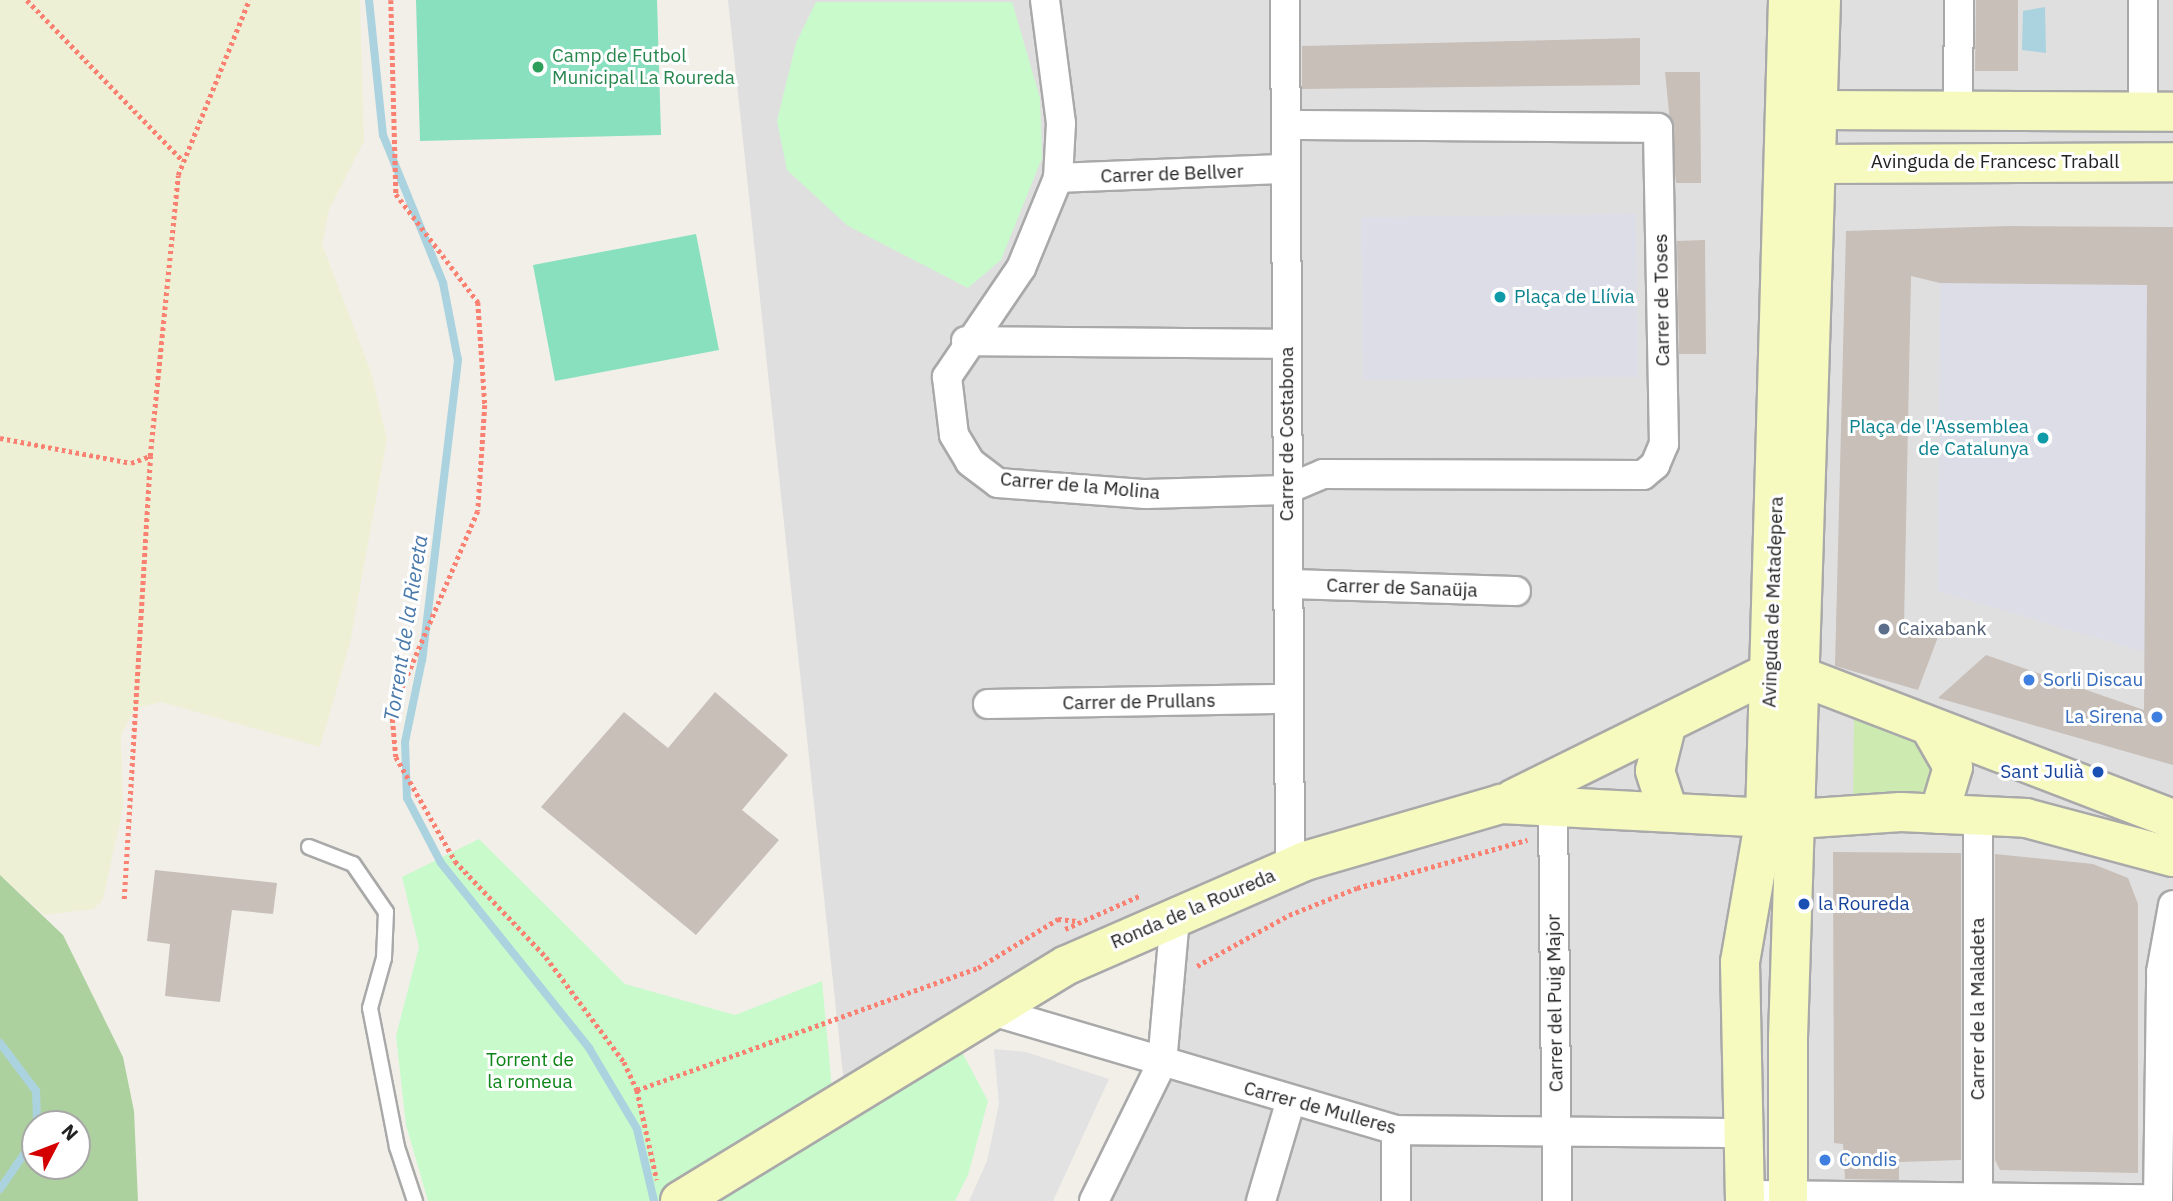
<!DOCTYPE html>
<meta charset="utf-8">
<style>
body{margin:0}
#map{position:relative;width:2173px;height:1201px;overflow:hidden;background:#f2efe9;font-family:"IBM Plex Sans",sans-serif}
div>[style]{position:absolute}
.residential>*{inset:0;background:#e0dfdf}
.farmland>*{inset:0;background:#eef0d5}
.grass>*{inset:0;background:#cdebb0}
.forest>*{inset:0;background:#add19e}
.park>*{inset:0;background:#c8facc}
.pitch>*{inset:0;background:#88e0be}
.parking>*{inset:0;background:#e2e2e2}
.plaza>*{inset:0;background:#dddde8}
.water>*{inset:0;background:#aad3df}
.stream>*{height:8px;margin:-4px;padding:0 4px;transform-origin:4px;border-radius:4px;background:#aad3df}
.building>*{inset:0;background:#c7bfb8}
.path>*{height:4.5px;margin-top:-2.25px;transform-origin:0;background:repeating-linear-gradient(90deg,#fa8072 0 3.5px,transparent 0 7px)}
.roads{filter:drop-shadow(2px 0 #a9a9a9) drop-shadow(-2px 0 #a9a9a9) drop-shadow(0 2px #a9a9a9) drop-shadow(0 -2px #a9a9a9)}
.lane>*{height:14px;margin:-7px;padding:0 7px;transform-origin:7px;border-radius:7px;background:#fff}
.street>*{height:28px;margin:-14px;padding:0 14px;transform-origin:14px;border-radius:14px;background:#fff}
.secondary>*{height:38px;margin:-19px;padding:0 19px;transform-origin:19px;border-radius:19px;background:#f7fabf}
.dots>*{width:19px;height:19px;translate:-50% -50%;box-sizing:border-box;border:4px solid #fff;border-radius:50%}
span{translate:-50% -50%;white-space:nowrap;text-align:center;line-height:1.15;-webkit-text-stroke:6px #fff;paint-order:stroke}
.leisure-label{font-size:19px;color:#27864d}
.left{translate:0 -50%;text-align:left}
.street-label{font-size:19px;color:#222}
.culture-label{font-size:19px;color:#0d838f}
.right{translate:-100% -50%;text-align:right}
.service-label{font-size:19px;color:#4e5e75}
.shop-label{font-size:19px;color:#366cbe}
.transit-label{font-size:19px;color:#164399}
.park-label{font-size:19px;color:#0c8416}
.water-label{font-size:21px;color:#4a7aab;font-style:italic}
.north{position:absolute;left:21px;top:1110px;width:70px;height:70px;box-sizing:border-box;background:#fff;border:2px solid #a7a7a7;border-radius:50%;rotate:48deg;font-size:19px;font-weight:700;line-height:28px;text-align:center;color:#222}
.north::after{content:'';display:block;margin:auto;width:24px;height:32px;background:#d40000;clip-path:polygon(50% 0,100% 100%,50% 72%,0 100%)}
</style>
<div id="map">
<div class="residential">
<i style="clip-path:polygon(728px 0,2173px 0,2173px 1201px,1099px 1201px,1162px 1063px,1174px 918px,846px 1103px)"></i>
</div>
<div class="farmland">
<i style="clip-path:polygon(0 0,360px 0,364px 141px,329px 210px,322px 244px,371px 372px,387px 439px,350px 643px,320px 747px,161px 702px,135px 708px,121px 735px,123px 808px,103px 899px,94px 909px,44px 915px,0 875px)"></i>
</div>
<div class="grass">
<i style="clip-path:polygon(1854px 716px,1923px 741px,1937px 755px,1928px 796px,1853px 801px)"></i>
</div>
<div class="forest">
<i style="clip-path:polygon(evenodd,0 875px,63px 935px,123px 1057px,134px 1111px,138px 1201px,0 1201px,0 875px,35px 1124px,77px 1124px,77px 1166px,35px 1166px,35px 1124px)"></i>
</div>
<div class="park">
<i style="clip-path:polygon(816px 2px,1012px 2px,1040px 98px,1042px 158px,1001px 260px,968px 288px,848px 226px,787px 170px,777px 121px,796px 43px)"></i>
<i style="clip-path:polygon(479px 839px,625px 984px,735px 1015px,822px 981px,832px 1089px,846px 1119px,962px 1052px,988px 1101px,968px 1175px,955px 1201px,428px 1201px,406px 1125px,396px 1036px,419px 947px,402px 877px)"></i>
</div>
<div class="pitch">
<i style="clip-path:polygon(416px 0,657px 0,661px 135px,420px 141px)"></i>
<i style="clip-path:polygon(696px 234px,719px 350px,555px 381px,533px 265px)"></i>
</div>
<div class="parking">
<i style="clip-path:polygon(994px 1049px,1026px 1052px,1109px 1079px,1053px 1201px,969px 1201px,987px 1161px,999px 1104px)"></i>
</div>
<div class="plaza">
<i style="clip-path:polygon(1636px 214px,1638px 377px,1363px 380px,1361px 217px)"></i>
<i style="clip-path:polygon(1940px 283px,2147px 285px,2147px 653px,1938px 591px)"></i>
</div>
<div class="water">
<i style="clip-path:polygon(2045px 7px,2046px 53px,2022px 50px,2023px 11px)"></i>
</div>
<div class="stream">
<i style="left:369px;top:0;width:136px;rotate:84.1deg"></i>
<i style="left:383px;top:135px;width:160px;rotate:67.9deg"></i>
<i style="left:443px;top:283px;width:78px;rotate:79deg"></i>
<i style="left:458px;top:360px;width:302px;rotate:96.8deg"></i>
<i style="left:422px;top:660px;width:84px;rotate:101.7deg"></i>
<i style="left:405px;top:742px;width:56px;rotate:88deg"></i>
<i style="left:407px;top:798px;width:73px;rotate:62.4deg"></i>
<i style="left:441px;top:863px;width:237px;rotate:51.3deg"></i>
<i style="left:589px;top:1048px;width:94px;rotate:59.3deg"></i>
<i style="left:637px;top:1129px;width:74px;rotate:76.7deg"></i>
<i style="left:0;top:1043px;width:60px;rotate:53.1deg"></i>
<i style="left:36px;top:1091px;width:33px;rotate:88deg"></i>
<i style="left:0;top:1189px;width:62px;rotate:-55.5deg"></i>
</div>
<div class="building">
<i style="clip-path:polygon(1976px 0,2018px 0,2018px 71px,1975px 71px)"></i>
<i style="clip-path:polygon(1640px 38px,1640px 85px,1302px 89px,1302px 46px)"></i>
<i style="clip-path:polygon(1665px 72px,1700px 72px,1701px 183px,1676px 183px)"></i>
<i style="clip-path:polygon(2009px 226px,2173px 227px,2173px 765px,1938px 698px,1986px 655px,2144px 710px,2147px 285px,1940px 283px,1911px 276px,1904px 625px,1938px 637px,1918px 690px,1835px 666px,1846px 231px)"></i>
<i style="clip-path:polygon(1705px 240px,1706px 354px,1679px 354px,1677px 241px)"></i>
<i style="clip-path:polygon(715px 692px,788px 755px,742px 810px,779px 840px,696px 935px,541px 807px,624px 712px,668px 748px)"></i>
<i style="clip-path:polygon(1833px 852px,1961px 853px,1961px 1160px,1899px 1162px,1899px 1180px,1845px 1179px,1843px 1144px,1834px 1143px)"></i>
<i style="clip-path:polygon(1995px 854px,2093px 864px,2128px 878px,2138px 904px,2138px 1173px,2000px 1170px,1995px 1160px)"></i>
<i style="clip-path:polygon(155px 870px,277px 883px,273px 914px,232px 910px,220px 1002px,165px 996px,170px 944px,147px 941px)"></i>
</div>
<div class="path">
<i style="left:27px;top:0;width:223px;rotate:45.9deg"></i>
<i style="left:391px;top:0;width:194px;rotate:88.5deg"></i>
<i style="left:396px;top:194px;width:136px;rotate:52.8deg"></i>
<i style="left:478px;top:302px;width:103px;rotate:86.1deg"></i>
<i style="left:485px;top:405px;width:106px;rotate:93.8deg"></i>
<i style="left:478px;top:511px;width:219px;rotate:113.2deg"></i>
<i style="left:392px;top:712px;width:45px;rotate:84.9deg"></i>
<i style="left:396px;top:757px;width:120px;rotate:60.4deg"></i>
<i style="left:455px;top:861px;width:132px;rotate:46.5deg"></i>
<i style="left:546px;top:957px;width:131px;rotate:53.4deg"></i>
<i style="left:624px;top:1062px;width:31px;rotate:65deg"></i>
<i style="left:637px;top:1090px;width:92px;rotate:77.5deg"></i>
<i style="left:0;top:438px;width:133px;rotate:10.8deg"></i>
<i style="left:131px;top:463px;width:20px;rotate:-20deg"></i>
<i style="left:124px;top:899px;width:444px;rotate:-86.6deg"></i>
<i style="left:150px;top:456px;width:282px;rotate:-84.3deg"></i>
<i style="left:178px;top:175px;width:189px;rotate:-67.9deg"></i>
<i style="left:1065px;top:929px;width:81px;rotate:-24deg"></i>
<i style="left:1197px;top:966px;width:105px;rotate:-29deg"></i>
<i style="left:1289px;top:915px;width:73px;rotate:-21.7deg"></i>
<i style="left:1357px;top:888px;width:177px;rotate:-15.8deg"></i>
<i style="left:637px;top:1090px;width:362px;rotate:-19.7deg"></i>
<i style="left:978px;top:968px;width:94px;rotate:-31.5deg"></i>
<i style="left:1058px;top:919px;width:19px;rotate:6deg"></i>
</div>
<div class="roads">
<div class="lane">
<i style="left:309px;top:847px;width:47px;rotate:21.1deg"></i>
<i style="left:353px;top:864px;width:58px;rotate:55.5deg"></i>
<i style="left:386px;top:912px;width:46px;rotate:92.5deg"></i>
<i style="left:384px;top:958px;width:52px;rotate:105.6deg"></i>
<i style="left:370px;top:1008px;width:142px;rotate:79deg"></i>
<i style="left:397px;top:1147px;width:57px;rotate:71.6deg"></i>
</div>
<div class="street">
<i style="left:1045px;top:0;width:124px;rotate:82.6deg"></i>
<i style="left:1061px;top:123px;width:55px;rotate:93.1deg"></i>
<i style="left:1058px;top:178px;width:97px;rotate:112.3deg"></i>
<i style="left:1021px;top:268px;width:132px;rotate:124.2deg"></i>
<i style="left:947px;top:377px;width:58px;rotate:83.1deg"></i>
<i style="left:954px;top:435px;width:31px;rotate:59deg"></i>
<i style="left:970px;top:462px;width:35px;rotate:37deg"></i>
<i style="left:998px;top:483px;width:148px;rotate:4.3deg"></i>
<i style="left:1146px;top:494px;width:139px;rotate:-1.6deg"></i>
<i style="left:1285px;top:490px;width:41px;rotate:-22.8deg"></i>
<i style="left:1323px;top:474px;width:320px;rotate:0.2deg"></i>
<i style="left:1643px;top:475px;width:16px;rotate:-40deg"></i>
<i style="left:1655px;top:465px;width:23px;rotate:-67deg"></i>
<i style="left:1664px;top:444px;width:316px;rotate:-91.1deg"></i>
<i style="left:1658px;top:128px;width:372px;rotate:-179.5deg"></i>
<i style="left:1285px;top:0;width:868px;rotate:89.67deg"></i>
<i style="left:2143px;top:0;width:111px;rotate:90deg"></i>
<i style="left:1958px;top:107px;width:107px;rotate:-89.5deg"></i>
<i style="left:1058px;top:178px;width:228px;rotate:-2.3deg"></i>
<i style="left:966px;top:341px;width:321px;rotate:0.5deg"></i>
<i style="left:1289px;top:584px;width:227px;rotate:1.8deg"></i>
<i style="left:988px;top:704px;width:301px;rotate:-1deg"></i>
<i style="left:1553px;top:806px;width:395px;rotate:89.4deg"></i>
<i style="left:1978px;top:816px;width:385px;rotate:90deg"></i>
<i style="left:992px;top:1011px;width:421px;rotate:16.4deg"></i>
<i style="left:1396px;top:1130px;width:348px;rotate:0.5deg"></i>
<i style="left:1396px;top:1130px;width:71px;rotate:90deg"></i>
<i style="left:1745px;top:1195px;width:413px;rotate:0.6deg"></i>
<i style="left:1094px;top:1201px;width:154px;rotate:-63.8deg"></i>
<i style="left:1162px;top:1063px;width:147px;rotate:-84.9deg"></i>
<i style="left:1261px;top:1201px;width:102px;rotate:-73.5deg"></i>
<i style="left:2158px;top:1201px;width:229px;rotate:-89.2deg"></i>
<i style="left:2161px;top:972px;width:68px;rotate:-79.8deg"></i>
</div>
<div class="secondary">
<i style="left:1819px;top:110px;width:354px;rotate:0.3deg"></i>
<i style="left:1818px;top:164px;width:355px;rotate:-0.3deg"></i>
<i style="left:1803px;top:677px;width:396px;rotate:21deg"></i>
<i style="left:1666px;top:727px;width:45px;rotate:104deg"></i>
<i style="left:1655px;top:771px;width:39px;rotate:72deg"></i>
<i style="left:1930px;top:727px;width:46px;rotate:60.1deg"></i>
<i style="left:1953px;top:767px;width:49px;rotate:106.6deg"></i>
<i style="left:1513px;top:799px;width:289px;rotate:-26.3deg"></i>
<i style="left:1797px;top:819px;width:104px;rotate:-3.9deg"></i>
<i style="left:1901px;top:812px;width:125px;rotate:2.7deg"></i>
<i style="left:2026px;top:818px;width:152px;rotate:14.9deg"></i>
<i style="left:680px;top:1201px;width:453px;rotate:-31.4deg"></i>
<i style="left:1067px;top:965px;width:260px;rotate:-23.6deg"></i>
<i style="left:1305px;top:861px;width:204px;rotate:-16.2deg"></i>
<i style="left:1501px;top:804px;width:264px;rotate:3deg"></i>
<i style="left:1745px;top:1201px;width:239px;rotate:-91.2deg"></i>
<i style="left:1740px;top:962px;width:146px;rotate:-80.2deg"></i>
<i style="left:1765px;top:818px;width:818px;rotate:-88.39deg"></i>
<i style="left:1788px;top:1201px;width:163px;rotate:-90deg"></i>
<i style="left:1788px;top:1038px;width:1039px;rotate:-88.18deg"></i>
</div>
</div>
<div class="dots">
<i style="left:538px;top:67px;background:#2e9e5b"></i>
<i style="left:1500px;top:297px;background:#0f9aa8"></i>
<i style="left:2043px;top:438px;background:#0f9aa8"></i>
<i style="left:1884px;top:629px;background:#5c6f8a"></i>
<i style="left:2029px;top:680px;background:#3f7fe0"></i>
<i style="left:2157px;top:717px;background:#3f7fe0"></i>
<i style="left:2098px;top:772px;background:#1a4fb4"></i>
<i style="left:1804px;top:904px;background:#1a4fb4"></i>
<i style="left:1825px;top:1160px;background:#3f7fe0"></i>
</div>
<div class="leisure-label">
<span class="left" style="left:552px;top:67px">Camp de Futbol<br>Municipal La Roureda</span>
</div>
<div class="street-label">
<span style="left:1995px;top:162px">Avinguda de Francesc Traball</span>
<span style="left:1172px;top:174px;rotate:-2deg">Carrer de Bellver</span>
<span style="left:1662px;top:300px;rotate:-91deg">Carrer de Toses</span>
<span style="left:1287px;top:434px;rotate:-90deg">Carrer de Costabona</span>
<span style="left:1080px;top:486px;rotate:5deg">Carrer de la Molina</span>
<span style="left:1402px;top:588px;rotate:2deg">Carrer de Sanaüja</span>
<span style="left:1773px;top:602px;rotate:-88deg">Avinguda de Matadepera</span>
<span style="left:1139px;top:702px;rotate:-1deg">Carrer de Prullans</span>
<span style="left:1193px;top:909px;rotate:-23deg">Ronda de la Roureda</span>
<span style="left:1555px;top:1003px;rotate:-91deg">Carrer del Puig Major</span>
<span style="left:1978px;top:1009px;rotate:-90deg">Carrer de la Maladeta</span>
<span style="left:1320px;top:1108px;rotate:15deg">Carrer de Mulleres</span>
</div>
<div class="culture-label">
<span class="left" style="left:1514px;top:297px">Plaça de Llívia</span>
<span class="right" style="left:2029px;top:438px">Plaça de l'Assemblea<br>de Catalunya</span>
</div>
<div class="service-label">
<span class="left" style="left:1898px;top:629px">Caixabank</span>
</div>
<div class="shop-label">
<span class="left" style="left:2043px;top:680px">Sorli Discau</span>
<span class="right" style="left:2143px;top:717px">La Sirena</span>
<span class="left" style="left:1839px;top:1160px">Condis</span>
</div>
<div class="transit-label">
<span class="right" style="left:2084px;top:772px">Sant Julià</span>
<span class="left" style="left:1818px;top:904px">la Roureda</span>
</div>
<div class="park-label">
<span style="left:530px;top:1071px">Torrent de<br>la romeua</span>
</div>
<div class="water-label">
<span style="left:405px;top:628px;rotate:-81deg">Torrent de la Riereta</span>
</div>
<div class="north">N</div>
</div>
